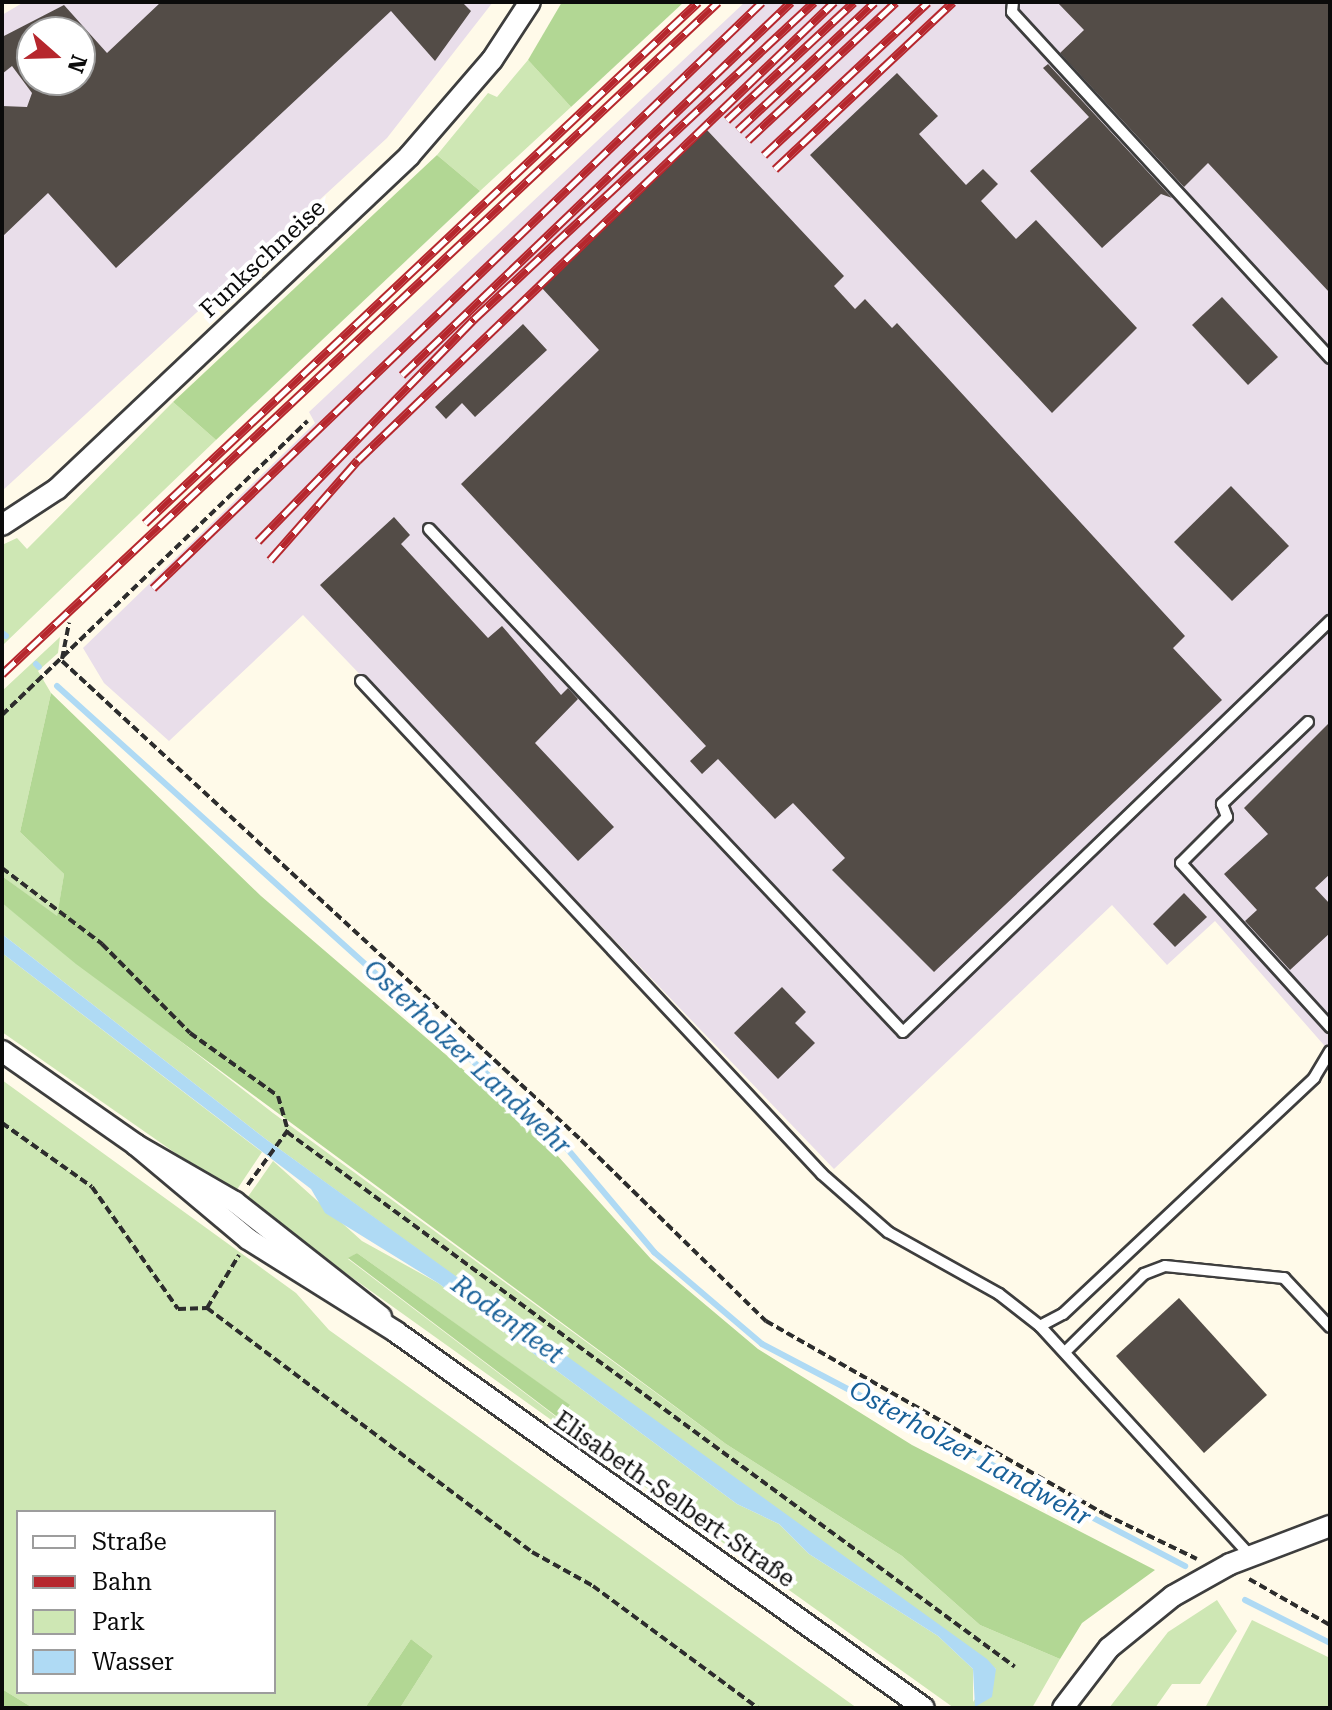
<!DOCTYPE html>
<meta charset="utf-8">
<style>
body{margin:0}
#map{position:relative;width:1332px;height:1710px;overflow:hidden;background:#fffae9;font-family:"Roboto Serif",serif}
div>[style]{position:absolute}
.industrial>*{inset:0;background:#e9deea}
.green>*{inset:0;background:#cee7b4}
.forest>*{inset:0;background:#b2d794}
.water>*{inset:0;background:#afdaf4}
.stream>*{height:6px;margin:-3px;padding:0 3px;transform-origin:3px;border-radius:3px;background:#afdaf4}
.building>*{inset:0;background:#534c47}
.path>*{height:4px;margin-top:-2px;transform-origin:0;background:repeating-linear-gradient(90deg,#2d2d2d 0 8px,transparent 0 12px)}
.roads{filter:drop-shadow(2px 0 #3e3e3e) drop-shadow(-2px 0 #3e3e3e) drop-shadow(0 2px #3e3e3e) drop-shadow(0 -2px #3e3e3e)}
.lane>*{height:10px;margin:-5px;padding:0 5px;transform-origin:5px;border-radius:5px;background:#fff}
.street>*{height:20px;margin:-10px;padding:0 10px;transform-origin:10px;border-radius:10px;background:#fff}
.rail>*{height:9px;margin-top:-4.5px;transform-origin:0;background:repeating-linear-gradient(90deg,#fff 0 18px,#b6272d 0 36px);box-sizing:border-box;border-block:2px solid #b6272d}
span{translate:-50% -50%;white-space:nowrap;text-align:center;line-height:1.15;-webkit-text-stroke:8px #fff;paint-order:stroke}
.street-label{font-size:24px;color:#0b0b0b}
.water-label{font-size:26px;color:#186098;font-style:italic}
.frame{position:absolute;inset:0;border:4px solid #0b0b0b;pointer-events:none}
.legend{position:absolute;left:16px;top:1510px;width:260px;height:184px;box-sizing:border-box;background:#fff;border:2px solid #9d9d9d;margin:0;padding:10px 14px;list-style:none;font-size:24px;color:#0b0b0b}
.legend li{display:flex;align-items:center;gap:16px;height:40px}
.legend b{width:40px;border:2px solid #9d9d9d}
.north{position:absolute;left:16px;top:16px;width:80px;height:80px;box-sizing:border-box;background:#fff;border:2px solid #9d9d9d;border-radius:50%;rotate:110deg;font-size:22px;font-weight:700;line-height:32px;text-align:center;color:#0b0b0b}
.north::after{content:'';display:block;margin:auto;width:28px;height:36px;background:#b6272d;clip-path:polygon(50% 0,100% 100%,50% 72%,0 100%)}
</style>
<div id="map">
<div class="industrial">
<i style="clip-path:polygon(evenodd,24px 2px,493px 2px,387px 138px,2px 491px,2px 15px,24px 2px,32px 32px,80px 32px,80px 80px,32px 80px,32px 32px)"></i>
<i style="clip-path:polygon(745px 2px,1330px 2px,1330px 1052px,1215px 921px,1167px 965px,1112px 905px,834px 1169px,303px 615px,169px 741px,104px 683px,83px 648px,315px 423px,309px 412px)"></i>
</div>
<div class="green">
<i style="clip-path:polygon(528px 60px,571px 107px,480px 191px,437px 155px,488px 93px,497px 97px)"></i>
<i style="clip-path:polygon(173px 402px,216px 440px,4px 644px,2px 545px,17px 538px,27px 549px)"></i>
<i style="clip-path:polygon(60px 637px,58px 653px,38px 671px,51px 693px,20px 832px,64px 874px,57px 917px,2px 876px,2px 691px)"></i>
<i style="clip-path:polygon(evenodd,2px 903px,273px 1113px,726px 1444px,902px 1556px,980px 1625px,1060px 1659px,1032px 1708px,954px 1708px,245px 1201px,273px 1161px,362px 1241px,438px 1283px,737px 1504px,779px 1524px,809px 1554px,938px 1636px,973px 1669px,973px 1702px,996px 1669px,267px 1140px,2px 934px,2px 903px,357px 1253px,569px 1405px,570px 1406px,559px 1419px,348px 1259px,357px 1253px)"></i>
<i style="clip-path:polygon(2px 953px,262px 1152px,234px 1194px,2px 1032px)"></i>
<i style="clip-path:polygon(evenodd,2px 1080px,296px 1293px,329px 1330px,857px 1708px,400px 1708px,433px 1656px,411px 1639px,365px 1708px,33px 1708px,2px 1689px,2px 1080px,18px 1512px,274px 1512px,274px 1692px,18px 1692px,18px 1512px)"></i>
<i style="clip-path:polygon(1217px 1600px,1237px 1631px,1200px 1684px,1172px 1684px,1155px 1708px,1109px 1708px,1168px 1632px)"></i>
<i style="clip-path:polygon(1252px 1620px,1330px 1658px,1330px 1708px,1205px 1708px)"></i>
</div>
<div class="forest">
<i style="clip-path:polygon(562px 2px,684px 2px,571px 107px,528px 60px)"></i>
<i style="clip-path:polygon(437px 155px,480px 191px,216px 440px,173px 402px)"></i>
<i style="clip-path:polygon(51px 693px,261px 896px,537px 1133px,651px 1259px,758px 1349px,912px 1445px,1155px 1570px,1082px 1623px,1060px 1659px,980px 1625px,902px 1556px,726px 1444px,76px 964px,2px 903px,2px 876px,57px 916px,64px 874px,20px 832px)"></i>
<i style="clip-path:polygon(357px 1253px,570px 1405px,560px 1419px,348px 1258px)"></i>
<i style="clip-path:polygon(411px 1639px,433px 1656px,400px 1708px,365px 1708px)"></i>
<i style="clip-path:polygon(2px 1689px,33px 1708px,2px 1708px)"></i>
</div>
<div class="water">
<i style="clip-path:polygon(2px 934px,267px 1140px,987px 1659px,996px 1669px,992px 1697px,975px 1707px,973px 1669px,938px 1636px,809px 1554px,779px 1524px,737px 1504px,438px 1283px,325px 1213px,311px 1189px,2px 953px)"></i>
</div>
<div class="stream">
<i style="left:2px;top:633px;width:5px;rotate:37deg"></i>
<i style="left:36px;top:664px;width:4px;rotate:45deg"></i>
<i style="left:57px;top:686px;width:676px;rotate:42.06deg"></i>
<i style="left:559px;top:1139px;width:148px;rotate:49.9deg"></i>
<i style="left:654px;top:1252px;width:142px;rotate:40.4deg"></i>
<i style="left:762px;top:1344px;width:478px;rotate:27.7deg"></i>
<i style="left:1245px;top:1600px;width:95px;rotate:26.8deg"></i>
</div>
<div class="building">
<i style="clip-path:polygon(evenodd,161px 2px,462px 2px,471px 11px,435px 61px,391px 11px,116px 268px,48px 193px,2px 237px,2px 106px,27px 107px,32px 93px,12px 66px,2px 74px,2px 37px,64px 5px,107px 53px,161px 2px,32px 32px,80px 32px,80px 80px,32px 80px,32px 32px)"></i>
<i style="clip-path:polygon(1057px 2px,1330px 2px,1330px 293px,1208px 163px,1184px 187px,1060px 53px,1084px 30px)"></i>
<i style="clip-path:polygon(1048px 64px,1172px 198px,1161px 194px,1102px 248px,1030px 171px,1089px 117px,1043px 68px)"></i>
<i style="clip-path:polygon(897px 73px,938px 116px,919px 134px,966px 185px,983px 169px,998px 184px,981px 201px,1016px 239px,1036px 220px,1137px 328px,1052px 413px,810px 155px)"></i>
<i style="clip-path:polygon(707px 130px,844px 276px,834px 286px,855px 309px,865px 299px,892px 328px,897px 323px,1185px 636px,1173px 648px,1222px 700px,934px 972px,832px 870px,845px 858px,793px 803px,775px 819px,718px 759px,702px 774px,690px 761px,706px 746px,461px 484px,599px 350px,541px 287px)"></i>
<i style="clip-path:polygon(1222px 297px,1278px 357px,1248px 385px,1192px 325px)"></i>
<i style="clip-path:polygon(523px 324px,547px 350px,475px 417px,462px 403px,446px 419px,435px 407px)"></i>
<i style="clip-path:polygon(1231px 486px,1289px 546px,1232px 601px,1174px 542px)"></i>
<i style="clip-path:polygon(394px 517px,410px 535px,401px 544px,488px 638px,502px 626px,561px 695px,568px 688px,578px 699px,535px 743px,614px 827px,578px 861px,320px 585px)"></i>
<i style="clip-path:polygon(1330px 722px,1330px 874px,1315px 888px,1330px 904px,1330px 933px,1290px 970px,1245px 921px,1257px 910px,1224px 874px,1268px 834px,1244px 808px)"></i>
<i style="clip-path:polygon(1184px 893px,1207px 917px,1175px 947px,1153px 924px)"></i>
<i style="clip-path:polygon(782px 987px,806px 1012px,795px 1023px,815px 1043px,778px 1079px,734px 1033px)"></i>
<i style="clip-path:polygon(1179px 1298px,1267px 1395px,1204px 1453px,1116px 1356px)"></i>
</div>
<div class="path">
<i style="left:62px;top:659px;width:37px;rotate:-79deg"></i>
<i style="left:62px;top:661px;width:706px;rotate:42.7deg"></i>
<i style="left:581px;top:1140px;width:259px;rotate:44.4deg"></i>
<i style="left:766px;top:1321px;width:389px;rotate:29.7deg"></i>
<i style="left:1104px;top:1514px;width:103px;rotate:25.8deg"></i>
<i style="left:2px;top:715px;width:424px;rotate:-43.9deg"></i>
<i style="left:2px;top:868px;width:126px;rotate:37.2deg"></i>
<i style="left:102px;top:944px;width:125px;rotate:45.3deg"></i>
<i style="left:190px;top:1033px;width:108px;rotate:35.6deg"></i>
<i style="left:278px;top:1096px;width:35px;rotate:74deg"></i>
<i style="left:288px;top:1130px;width:69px;rotate:126.2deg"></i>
<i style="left:2px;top:1123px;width:110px;rotate:35.4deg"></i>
<i style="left:92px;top:1187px;width:149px;rotate:54.8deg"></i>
<i style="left:178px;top:1309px;width:29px;rotate:-2deg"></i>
<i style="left:207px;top:1308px;width:406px;rotate:36.9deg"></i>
<i style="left:532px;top:1552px;width:70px;rotate:29.1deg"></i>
<i style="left:593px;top:1586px;width:205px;rotate:36.5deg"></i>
<i style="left:287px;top:1132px;width:903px;rotate:36.31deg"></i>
<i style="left:207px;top:1308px;width:62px;rotate:-58.9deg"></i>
<i style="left:1249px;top:1579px;width:93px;rotate:29.6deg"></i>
</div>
<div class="roads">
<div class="lane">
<i style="left:1013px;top:2px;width:10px;rotate:96deg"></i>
<i style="left:1012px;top:12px;width:470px;rotate:47.4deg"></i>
<i style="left:429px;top:529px;width:691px;rotate:46.7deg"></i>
<i style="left:903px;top:1032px;width:593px;rotate:-43.91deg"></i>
<i style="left:361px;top:681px;width:675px;rotate:46.92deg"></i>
<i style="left:822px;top:1174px;width:88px;rotate:41.3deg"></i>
<i style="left:888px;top:1232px;width:127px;rotate:29.2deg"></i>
<i style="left:999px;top:1294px;width:52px;rotate:38deg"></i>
<i style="left:1040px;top:1326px;width:312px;rotate:47.5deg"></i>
<i style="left:1308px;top:722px;width:119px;rotate:136.4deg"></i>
<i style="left:1222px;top:804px;width:14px;rotate:69deg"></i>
<i style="left:1227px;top:817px;width:65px;rotate:135deg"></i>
<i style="left:1181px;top:863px;width:222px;rotate:47.7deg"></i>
<i style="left:1040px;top:1326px;width:26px;rotate:-28deg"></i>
<i style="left:1063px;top:1314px;width:345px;rotate:-43.2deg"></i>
<i style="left:1314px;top:1078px;width:31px;rotate:-59deg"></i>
<i style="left:1065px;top:1352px;width:111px;rotate:-44.6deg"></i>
<i style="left:1144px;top:1274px;width:22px;rotate:-21deg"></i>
<i style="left:1165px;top:1266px;width:120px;rotate:5.8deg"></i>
<i style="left:1284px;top:1278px;width:67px;rotate:46.8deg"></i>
</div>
<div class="street">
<i style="left:2px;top:525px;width:66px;rotate:-33.2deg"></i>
<i style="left:57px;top:489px;width:485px;rotate:-43.4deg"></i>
<i style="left:409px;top:156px;width:127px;rotate:-49.2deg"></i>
<i style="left:492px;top:60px;width:69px;rotate:-56.8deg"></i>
<i style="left:2px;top:1051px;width:164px;rotate:35deg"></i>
<i style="left:136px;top:1145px;width:114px;rotate:29.9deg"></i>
<i style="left:235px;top:1202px;width:186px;rotate:38.2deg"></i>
<i style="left:136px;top:1145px;width:146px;rotate:40deg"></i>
<i style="left:248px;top:1239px;width:175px;rotate:32.1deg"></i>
<i style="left:396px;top:1332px;width:648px;rotate:35.46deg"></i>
<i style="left:1063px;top:1708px;width:76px;rotate:-52.5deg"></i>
<i style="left:1109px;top:1648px;width:82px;rotate:-39.1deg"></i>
<i style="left:1173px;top:1596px;width:65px;rotate:-29.3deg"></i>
<i style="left:1230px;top:1564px;width:107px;rotate:-20.8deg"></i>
</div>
</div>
<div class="rail">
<i style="left:727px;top:120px;width:173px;rotate:-42.9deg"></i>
<i style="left:738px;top:130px;width:187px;rotate:-43.1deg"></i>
<i style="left:748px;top:140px;width:202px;rotate:-43deg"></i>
<i style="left:764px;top:155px;width:224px;rotate:-43deg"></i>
<i style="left:775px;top:169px;width:244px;rotate:-43.2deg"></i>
<i style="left:402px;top:375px;width:539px;rotate:-43.8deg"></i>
<i style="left:145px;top:523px;width:760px;rotate:-43.29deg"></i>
<i style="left:258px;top:541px;width:310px;rotate:-45.8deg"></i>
<i style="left:474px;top:319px;width:465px;rotate:-43deg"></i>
<i style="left:270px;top:560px;width:133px;rotate:-48.7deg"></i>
<i style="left:358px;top:460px;width:661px;rotate:-43.9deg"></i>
<i style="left:153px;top:588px;width:845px;rotate:-43.9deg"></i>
<i style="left:2px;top:674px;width:982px;rotate:-43.18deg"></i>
</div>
<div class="street-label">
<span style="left:263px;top:259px;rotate:-43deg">Funkschneise</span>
<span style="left:674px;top:1500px;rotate:35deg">Elisabeth-Selbert-Straße</span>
</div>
<div class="water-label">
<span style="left:467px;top:1058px;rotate:43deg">Osterholzer Landwehr</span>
<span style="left:507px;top:1320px;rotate:36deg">Rodenfleet</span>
<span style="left:970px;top:1454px;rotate:29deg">Osterholzer Landwehr</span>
</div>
<div class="frame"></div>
<ul class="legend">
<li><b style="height:10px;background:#fff"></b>Straße</li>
<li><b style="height:10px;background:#b6272d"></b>Bahn</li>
<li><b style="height:22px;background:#cee7b4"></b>Park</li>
<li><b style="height:22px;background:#afdaf4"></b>Wasser</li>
</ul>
<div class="north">N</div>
</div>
